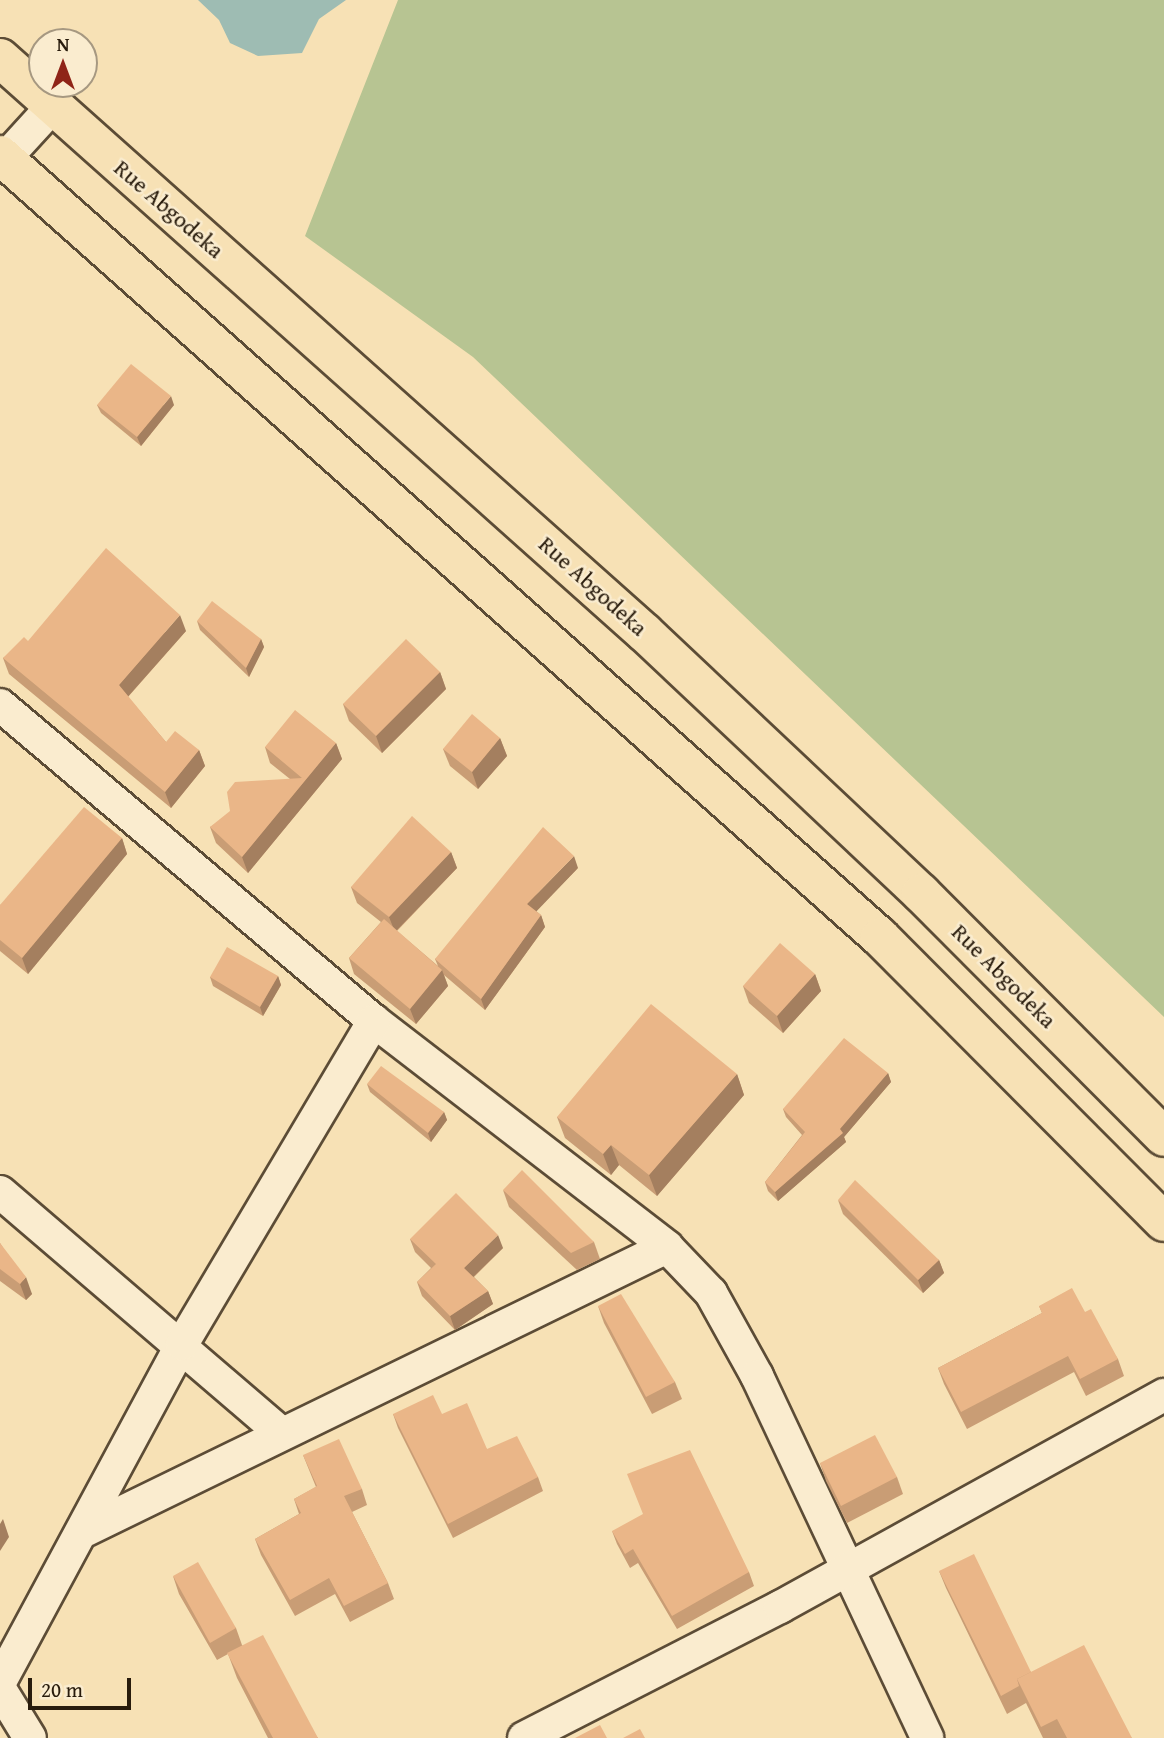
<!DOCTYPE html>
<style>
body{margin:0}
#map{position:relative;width:1164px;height:1738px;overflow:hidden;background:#f7e1b5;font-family:"Gentium Book Plus",serif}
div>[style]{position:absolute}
.green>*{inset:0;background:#b7c492}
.water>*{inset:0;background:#9ebcb3}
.roads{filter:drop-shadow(2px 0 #5c4c36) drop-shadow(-2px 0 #5c4c36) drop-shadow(0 2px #5c4c36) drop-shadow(0 -2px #5c4c36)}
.street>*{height:32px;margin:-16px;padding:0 16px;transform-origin:16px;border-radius:16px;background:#faeccf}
.primary>*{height:38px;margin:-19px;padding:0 19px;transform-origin:19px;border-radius:19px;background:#f7e1b5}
.wall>*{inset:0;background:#c99d75}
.shaded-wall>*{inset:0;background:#a47f5f}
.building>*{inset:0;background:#eab688}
span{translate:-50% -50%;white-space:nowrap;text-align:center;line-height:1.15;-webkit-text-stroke:5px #faeccf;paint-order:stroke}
.street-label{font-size:23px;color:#281b0c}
.north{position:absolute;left:28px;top:28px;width:70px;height:70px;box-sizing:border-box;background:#faeccf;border:2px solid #a69881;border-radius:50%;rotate:0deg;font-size:19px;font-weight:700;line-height:28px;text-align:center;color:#281b0c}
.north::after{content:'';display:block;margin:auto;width:24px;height:32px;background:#8f2418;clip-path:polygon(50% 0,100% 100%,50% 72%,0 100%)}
.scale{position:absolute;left:28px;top:1678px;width:103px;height:32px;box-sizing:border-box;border:4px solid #281b0c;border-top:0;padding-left:9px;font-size:21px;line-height:24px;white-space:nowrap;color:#281b0c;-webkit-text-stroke:5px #faeccf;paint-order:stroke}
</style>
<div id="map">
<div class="green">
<i style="clip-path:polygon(398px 0,1164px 0,1164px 1017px,473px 357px,305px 236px)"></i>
</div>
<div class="water">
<i style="clip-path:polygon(198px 0,346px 0,319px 19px,302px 53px,258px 56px,230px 43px,219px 20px)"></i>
</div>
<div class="roads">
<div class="street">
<i style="left:0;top:164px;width:77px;rotate:-47.6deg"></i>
<i style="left:0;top:705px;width:490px;rotate:40.2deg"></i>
<i style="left:374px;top:1021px;width:370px;rotate:37.6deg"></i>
<i style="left:667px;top:1247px;width:64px;rotate:46.3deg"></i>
<i style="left:711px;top:1293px;width:95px;rotate:61deg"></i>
<i style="left:757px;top:1376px;width:400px;rotate:64.8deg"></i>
<i style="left:0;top:1192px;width:370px;rotate:40.6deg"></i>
<i style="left:86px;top:1530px;width:646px;rotate:-25.97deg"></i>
<i style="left:0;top:1682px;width:384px;rotate:-61.7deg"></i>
<i style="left:182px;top:1344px;width:376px;rotate:-59.3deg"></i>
<i style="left:0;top:1689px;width:57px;rotate:58.5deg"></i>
<i style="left:524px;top:1738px;width:288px;rotate:-27.1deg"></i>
<i style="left:780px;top:1607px;width:439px;rotate:-28.9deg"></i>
</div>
<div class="primary">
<i style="left:0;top:58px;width:864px;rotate:41.72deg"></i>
<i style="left:645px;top:633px;width:379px;rotate:43.3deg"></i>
<i style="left:921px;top:893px;width:344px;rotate:45.1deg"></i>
<i style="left:0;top:155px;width:1177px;rotate:41.63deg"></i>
<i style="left:880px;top:937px;width:402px;rotate:45.1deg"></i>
</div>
</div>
<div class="wall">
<i style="clip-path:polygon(97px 405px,174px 405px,141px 446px,101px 413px)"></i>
<i style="clip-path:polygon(197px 621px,261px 639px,264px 647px,249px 677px,200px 630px)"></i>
<i style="clip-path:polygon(186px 631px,128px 697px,166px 742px,199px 750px,205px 766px,171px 808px,9px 674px,3px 658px,28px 641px)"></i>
<i style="clip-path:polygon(440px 672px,446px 689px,382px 753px,349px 721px,343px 704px)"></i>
<i style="clip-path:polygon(500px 738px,507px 756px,478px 789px,450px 766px,443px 749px)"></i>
<i style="clip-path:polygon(336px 743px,342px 759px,248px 873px,216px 843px,210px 827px,290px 779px,270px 763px,265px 747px)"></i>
<i style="clip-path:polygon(122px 838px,127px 854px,28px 974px,0 951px,0 905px)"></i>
<i style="clip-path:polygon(451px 852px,457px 868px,397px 931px,438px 966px,435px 959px,578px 868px,536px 911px,541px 915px,545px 927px,485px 1010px,444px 975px,448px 986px,416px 1024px,354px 974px,349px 958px,381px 922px,357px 903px,351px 887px)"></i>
<i style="clip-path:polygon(815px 974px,821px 991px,783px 1033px,749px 1003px,743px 986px)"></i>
<i style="clip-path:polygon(278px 976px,281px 985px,263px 1016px,213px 986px,210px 977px)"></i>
<i style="clip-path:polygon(888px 1073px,891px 1082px,844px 1137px,846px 1142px,778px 1201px,768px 1191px,765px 1182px,802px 1135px,786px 1117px,783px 1109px)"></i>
<i style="clip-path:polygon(737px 1074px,744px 1095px,657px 1196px,619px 1165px,611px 1175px,565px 1138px,557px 1117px)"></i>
<i style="clip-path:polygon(367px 1084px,444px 1112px,447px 1120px,431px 1142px,370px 1092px)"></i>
<i style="clip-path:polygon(503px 1190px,594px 1242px,600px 1259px,577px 1270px,509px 1207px)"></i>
<i style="clip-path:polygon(838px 1200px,939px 1260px,944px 1273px,923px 1293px,843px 1214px)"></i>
<i style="clip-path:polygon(410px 1239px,503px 1248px,474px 1277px,488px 1291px,493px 1304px,455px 1330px,422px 1296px,417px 1282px,431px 1268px,415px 1252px)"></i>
<i style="clip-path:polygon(0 1243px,32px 1294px,26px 1300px,0 1281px)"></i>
<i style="clip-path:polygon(598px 1306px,675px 1382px,682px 1399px,652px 1414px,604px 1323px)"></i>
<i style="clip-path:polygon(1039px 1306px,1085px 1312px,1118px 1359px,1124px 1376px,1086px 1396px,1074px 1372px,967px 1429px,944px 1384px,938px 1368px,1042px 1313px)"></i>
<i style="clip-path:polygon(393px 1414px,442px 1414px,487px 1449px,538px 1477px,543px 1491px,453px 1538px,398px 1428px)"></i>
<i style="clip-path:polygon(303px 1455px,362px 1489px,367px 1505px,352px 1512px,388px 1583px,394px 1599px,350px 1622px,335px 1594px,295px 1616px,261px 1555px,255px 1539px,299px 1514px,294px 1499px,316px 1487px)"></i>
<i style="clip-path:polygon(820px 1463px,897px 1477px,903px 1494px,847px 1523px,826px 1481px)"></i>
<i style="clip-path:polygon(612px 1531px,749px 1572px,754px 1586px,677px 1629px,638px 1563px,630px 1568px,617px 1544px)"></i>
<i style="clip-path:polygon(939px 1571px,1031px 1672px,1132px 1738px,1043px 1738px,1026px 1703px,1007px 1714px,946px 1588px)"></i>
<i style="clip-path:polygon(173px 1576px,236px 1628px,242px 1645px,318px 1738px,268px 1738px,237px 1678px,228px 1654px,217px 1660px,179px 1594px)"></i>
</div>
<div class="shaded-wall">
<i style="clip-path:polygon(171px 396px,174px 405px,141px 446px,137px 437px)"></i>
<i style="clip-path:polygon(180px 615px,186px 631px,124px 701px,119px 685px)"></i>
<i style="clip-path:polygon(261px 639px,264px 647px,249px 677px,246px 668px)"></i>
<i style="clip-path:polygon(440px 672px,446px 689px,382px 753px,376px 736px)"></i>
<i style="clip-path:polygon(500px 738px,507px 756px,478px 789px,472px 772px)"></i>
<i style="clip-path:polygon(336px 743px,342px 759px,248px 873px,242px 857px)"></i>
<i style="clip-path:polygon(199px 750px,205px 766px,171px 808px,165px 792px)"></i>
<i style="clip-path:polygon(122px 838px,127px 854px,28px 974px,22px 958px)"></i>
<i style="clip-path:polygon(451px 852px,457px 868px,395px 932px,389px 917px)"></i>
<i style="clip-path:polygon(574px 856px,578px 868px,532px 916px,527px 904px)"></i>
<i style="clip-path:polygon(541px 915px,545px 927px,485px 1010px,481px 999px)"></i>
<i style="clip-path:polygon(442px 970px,448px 986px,416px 1024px,410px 1009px)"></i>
<i style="clip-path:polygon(815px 974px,821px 991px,783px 1033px,777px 1016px)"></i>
<i style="clip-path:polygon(278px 976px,281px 985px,263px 1016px,260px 1007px)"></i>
<i style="clip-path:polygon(888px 1073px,891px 1082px,844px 1137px,846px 1142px,778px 1201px,775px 1192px)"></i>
<i style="clip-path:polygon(737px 1074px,744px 1095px,657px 1196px,649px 1175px)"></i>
<i style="clip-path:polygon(444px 1112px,447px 1120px,431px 1142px,428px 1133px)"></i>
<i style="clip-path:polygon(611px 1145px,619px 1165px,611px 1175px,603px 1154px)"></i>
<i style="clip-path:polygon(498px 1235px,503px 1248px,469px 1281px,464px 1268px)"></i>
<i style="clip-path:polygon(939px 1260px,944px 1273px,923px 1293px,918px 1280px)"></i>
<i style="clip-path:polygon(26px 1277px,32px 1294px,26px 1300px,20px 1284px)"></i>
<i style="clip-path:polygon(488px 1291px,493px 1304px,455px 1330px,450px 1316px)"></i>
<i style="clip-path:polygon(3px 1519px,9px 1537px,0 1551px,0 1524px)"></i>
</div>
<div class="building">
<i style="clip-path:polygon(131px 364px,171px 396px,137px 437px,97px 405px)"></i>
<i style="clip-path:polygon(106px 548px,180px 615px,119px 685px,166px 742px,175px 731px,199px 750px,165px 792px,3px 658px,24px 637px,28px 641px)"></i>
<i style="clip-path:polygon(212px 601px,261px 639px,246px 668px,197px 621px)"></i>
<i style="clip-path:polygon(406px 639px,440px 672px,376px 736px,343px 704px)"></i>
<i style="clip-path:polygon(295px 710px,336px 743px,242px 857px,210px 827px,230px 811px,227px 792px,235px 782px,302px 778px,265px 747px)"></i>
<i style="clip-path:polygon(472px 714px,500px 738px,472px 772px,443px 749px)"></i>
<i style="clip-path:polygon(84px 807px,122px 838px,22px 958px,0 940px,0 905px)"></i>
<i style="clip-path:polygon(412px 816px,451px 852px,389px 917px,351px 887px)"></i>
<i style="clip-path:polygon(543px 827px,574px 856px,527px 904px,541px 915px,481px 999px,435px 959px)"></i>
<i style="clip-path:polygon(384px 919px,442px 970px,410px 1009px,349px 958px)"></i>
<i style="clip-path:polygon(780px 943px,815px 974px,777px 1016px,743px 986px)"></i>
<i style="clip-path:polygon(227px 947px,278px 976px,260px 1007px,210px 977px)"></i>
<i style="clip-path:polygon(651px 1004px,737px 1074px,649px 1175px,611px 1145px,603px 1154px,557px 1117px)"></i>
<i style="clip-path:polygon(844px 1038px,888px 1073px,840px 1129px,843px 1133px,775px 1192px,765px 1182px,805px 1132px,783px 1109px)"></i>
<i style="clip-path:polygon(381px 1066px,444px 1112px,428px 1133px,367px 1084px)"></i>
<i style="clip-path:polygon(522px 1170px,594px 1242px,571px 1253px,503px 1190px)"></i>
<i style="clip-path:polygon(855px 1180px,939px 1260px,918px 1280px,838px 1200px)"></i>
<i style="clip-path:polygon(456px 1193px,498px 1235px,464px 1268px,488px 1291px,450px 1316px,417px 1282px,436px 1264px,410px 1239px)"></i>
<i style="clip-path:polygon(0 1243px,26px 1277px,20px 1284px,0 1269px)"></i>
<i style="clip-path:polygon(1072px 1288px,1085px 1312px,1091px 1309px,1118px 1359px,1080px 1379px,1068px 1356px,961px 1412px,938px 1368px,1042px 1313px,1039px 1306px)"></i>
<i style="clip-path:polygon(621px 1294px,675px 1382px,646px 1397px,598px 1306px)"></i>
<i style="clip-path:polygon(433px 1395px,442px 1414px,467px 1403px,487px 1449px,517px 1436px,538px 1477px,448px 1524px,393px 1414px)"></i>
<i style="clip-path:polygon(875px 1435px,897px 1477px,841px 1506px,820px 1463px)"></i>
<i style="clip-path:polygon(339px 1439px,362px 1489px,344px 1496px,388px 1583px,344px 1606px,329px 1578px,290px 1600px,255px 1539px,301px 1513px,294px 1499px,317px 1486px,303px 1455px)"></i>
<i style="clip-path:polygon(690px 1450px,749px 1572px,672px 1616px,633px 1549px,625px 1554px,612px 1531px,643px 1514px,627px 1474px)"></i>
<i style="clip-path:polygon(974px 1554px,1031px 1672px,1017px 1679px,1019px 1686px,1001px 1696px,939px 1571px)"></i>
<i style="clip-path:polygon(198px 1562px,236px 1628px,210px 1643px,173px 1576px)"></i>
<i style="clip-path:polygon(263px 1635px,318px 1738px,273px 1738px,227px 1653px)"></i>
<i style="clip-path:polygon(1084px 1645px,1132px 1738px,1067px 1738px,1057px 1719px,1041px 1727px,1017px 1679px)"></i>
<i style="clip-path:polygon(600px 1725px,607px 1738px,575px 1738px)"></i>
<i style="clip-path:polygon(640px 1729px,645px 1738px,623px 1738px)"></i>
</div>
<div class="street-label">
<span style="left:169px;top:209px;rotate:41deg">Rue Abgodeka</span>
<span style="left:593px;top:586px;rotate:42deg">Rue Abgodeka</span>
<span style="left:1004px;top:976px;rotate:45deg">Rue Abgodeka</span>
</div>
<div class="north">N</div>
<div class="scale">20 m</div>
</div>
